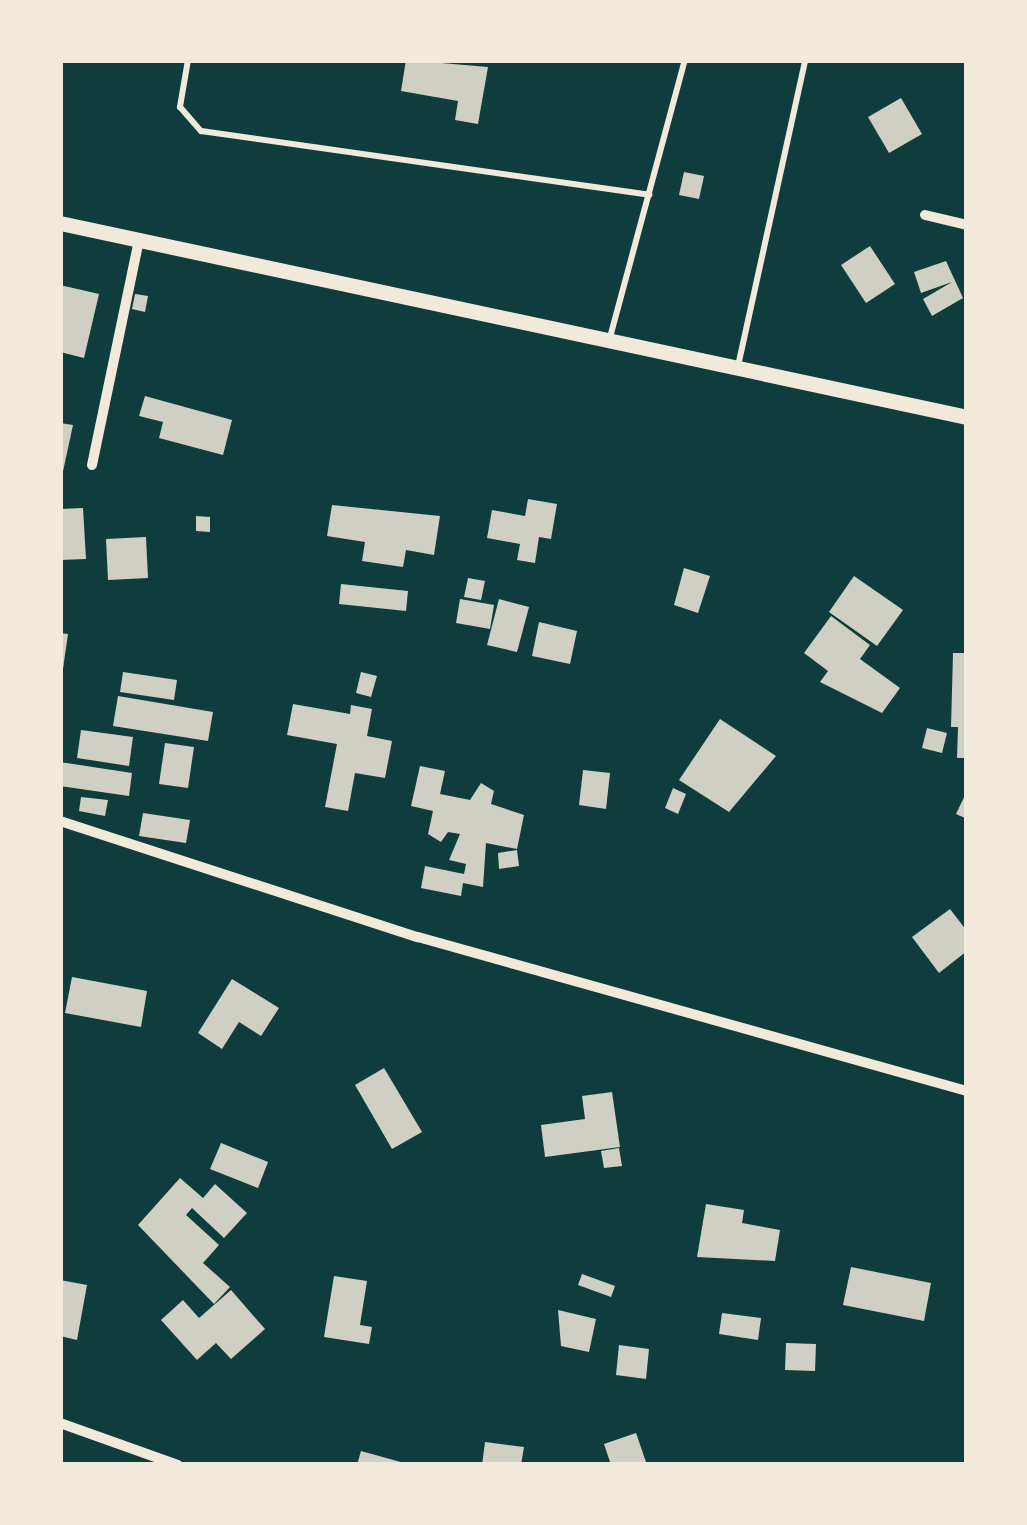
<!DOCTYPE html>
<style>
body{margin:0}
#map{position:relative;width:1027px;height:1525px;overflow:hidden;background:#0f3d3e;font-family:Mulish,sans-serif}
div>[style]{position:absolute}
.building>*{inset:0;background:#cfcfc3}
.service>*{height:6px;margin:-3px;padding:0 3px;transform-origin:3px;border-radius:3px;background:#f1e9da}
.minor>*{height:10px;margin:-5px;padding:0 5px;transform-origin:5px;border-radius:5px;background:#f1e9da}
.secondary>*{height:15px;margin:-7.5px;padding:0 7.5px;transform-origin:7.5px;border-radius:7.5px;background:#f1e9da}
span{translate:-50% -50%;white-space:nowrap;text-align:center;line-height:1.15;-webkit-text-stroke:12px #f1e9da;paint-order:stroke}
.frame{position:absolute;inset:0;border:63px solid #f1e9da;pointer-events:none}
</style>
<div id="map">
<div class="building">
<i style="clip-path:polygon(406px 60px,488px 67px,478px 124px,455px 120px,458px 101px,401px 91px)"></i>
<i style="clip-path:polygon(901px 98px,922px 134px,889px 153px,868px 117px)"></i>
<i style="clip-path:polygon(684px 172px,704px 176px,699px 199px,679px 195px)"></i>
<i style="clip-path:polygon(870px 246px,895px 284px,866px 303px,841px 265px)"></i>
<i style="clip-path:polygon(946px 261px,963px 298px,932px 316px,923px 299px,952px 282px,921px 293px,914px 272px)"></i>
<i style="clip-path:polygon(60px 285px,99px 294px,84px 358px,60px 352px)"></i>
<i style="clip-path:polygon(135px 294px,148px 296px,145px 312px,132px 309px)"></i>
<i style="clip-path:polygon(145px 396px,232px 420px,223px 455px,159px 438px,163px 422px,139px 416px)"></i>
<i style="clip-path:polygon(60px 423px,73px 425px,62px 476px,60px 476px)"></i>
<i style="clip-path:polygon(528px 499px,557px 504px,551px 539px,539px 537px,535px 563px,517px 560px,520px 544px,487px 538px,492px 510px,525px 516px)"></i>
<i style="clip-path:polygon(332px 505px,440px 516px,434px 555px,406px 550px,403px 567px,362px 561px,365px 542px,327px 536px)"></i>
<i style="clip-path:polygon(83px 508px,86px 559px,60px 560px,60px 509px)"></i>
<i style="clip-path:polygon(196px 516px,210px 517px,210px 532px,196px 531px)"></i>
<i style="clip-path:polygon(146px 537px,148px 578px,108px 580px,106px 539px)"></i>
<i style="clip-path:polygon(684px 568px,710px 576px,698px 613px,674px 605px)"></i>
<i style="clip-path:polygon(854px 576px,903px 610px,877px 646px,829px 612px)"></i>
<i style="clip-path:polygon(468px 578px,485px 581px,481px 600px,464px 597px)"></i>
<i style="clip-path:polygon(341px 584px,408px 591px,406px 611px,339px 604px)"></i>
<i style="clip-path:polygon(460px 599px,494px 605px,490px 629px,456px 623px)"></i>
<i style="clip-path:polygon(499px 599px,529px 607px,517px 652px,487px 645px)"></i>
<i style="clip-path:polygon(831px 616px,870px 645px,860px 659px,900px 688px,882px 713px,820px 682px,828px 671px,804px 653px)"></i>
<i style="clip-path:polygon(539px 622px,577px 631px,570px 664px,532px 656px)"></i>
<i style="clip-path:polygon(60px 633px,68px 634px,63px 669px,60px 669px)"></i>
<i style="clip-path:polygon(953px 653px,967px 653px,967px 758px,957px 758px,958px 727px,951px 727px)"></i>
<i style="clip-path:polygon(123px 672px,177px 680px,174px 700px,120px 692px)"></i>
<i style="clip-path:polygon(361px 672px,377px 676px,371px 697px,356px 693px)"></i>
<i style="clip-path:polygon(118px 696px,213px 712px,208px 741px,113px 726px)"></i>
<i style="clip-path:polygon(293px 704px,350px 714px,351px 705px,372px 709px,367px 736px,392px 741px,385px 778px,355px 773px,348px 811px,325px 807px,337px 744px,287px 735px)"></i>
<i style="clip-path:polygon(720px 719px,776px 756px,729px 812px,679px 780px)"></i>
<i style="clip-path:polygon(927px 728px,947px 733px,942px 753px,922px 748px)"></i>
<i style="clip-path:polygon(81px 730px,133px 737px,129px 766px,77px 758px)"></i>
<i style="clip-path:polygon(165px 743px,194px 747px,188px 788px,159px 784px)"></i>
<i style="clip-path:polygon(60px 762px,132px 773px,129px 796px,60px 786px)"></i>
<i style="clip-path:polygon(420px 766px,445px 771px,440px 794px,470px 800px,481px 783px,494px 791px,491px 804px,524px 815px,517px 849px,486px 843px,483px 887px,463px 883px,461px 896px,421px 888px,425px 866px,464px 874px,466px 864px,449px 860px,460px 834px,448px 832px,441px 842px,428px 834px,433px 811px,411px 806px)"></i>
<i style="clip-path:polygon(583px 770px,610px 773px,606px 809px,579px 805px)"></i>
<i style="clip-path:polygon(673px 788px,686px 794px,678px 814px,665px 808px)"></i>
<i style="clip-path:polygon(967px 791px,967px 819px,956px 814px)"></i>
<i style="clip-path:polygon(81px 797px,108px 800px,105px 816px,79px 811px)"></i>
<i style="clip-path:polygon(143px 813px,190px 820px,186px 843px,139px 836px)"></i>
<i style="clip-path:polygon(517px 850px,519px 866px,499px 869px,498px 853px)"></i>
<i style="clip-path:polygon(950px 909px,967px 931px,967px 951px,939px 973px,912px 937px)"></i>
<i style="clip-path:polygon(72px 977px,147px 991px,141px 1027px,65px 1013px)"></i>
<i style="clip-path:polygon(232px 979px,279px 1008px,261px 1036px,239px 1022px,222px 1049px,198px 1033px)"></i>
<i style="clip-path:polygon(384px 1068px,422px 1132px,392px 1149px,355px 1085px)"></i>
<i style="clip-path:polygon(612px 1092px,620px 1147px,545px 1157px,541px 1125px,585px 1119px,582px 1096px)"></i>
<i style="clip-path:polygon(221px 1143px,268px 1162px,258px 1188px,210px 1169px)"></i>
<i style="clip-path:polygon(619px 1148px,622px 1166px,604px 1168px,601px 1151px)"></i>
<i style="clip-path:polygon(180px 1178px,203px 1198px,215px 1184px,247px 1213px,224px 1238px,192px 1208px,186px 1215px,219px 1245px,203px 1263px,230px 1287px,214px 1304px,138px 1225px)"></i>
<i style="clip-path:polygon(706px 1204px,744px 1210px,742px 1223px,780px 1230px,775px 1261px,697px 1257px)"></i>
<i style="clip-path:polygon(851px 1267px,931px 1283px,924px 1321px,843px 1305px)"></i>
<i style="clip-path:polygon(582px 1274px,615px 1286px,611px 1297px,578px 1285px)"></i>
<i style="clip-path:polygon(334px 1276px,367px 1281px,360px 1325px,372px 1327px,369px 1344px,324px 1337px)"></i>
<i style="clip-path:polygon(60px 1280px,87px 1285px,77px 1340px,60px 1336px)"></i>
<i style="clip-path:polygon(231px 1290px,265px 1329px,231px 1359px,216px 1343px,197px 1360px,161px 1320px,183px 1300px,199px 1318px)"></i>
<i style="clip-path:polygon(558px 1310px,596px 1319px,589px 1352px,561px 1346px)"></i>
<i style="clip-path:polygon(722px 1313px,761px 1318px,758px 1340px,719px 1334px)"></i>
<i style="clip-path:polygon(786px 1343px,816px 1344px,815px 1371px,785px 1370px)"></i>
<i style="clip-path:polygon(619px 1345px,649px 1349px,646px 1379px,616px 1375px)"></i>
<i style="clip-path:polygon(636px 1433px,647px 1465px,611px 1465px,604px 1444px)"></i>
<i style="clip-path:polygon(485px 1442px,524px 1447px,521px 1465px,482px 1465px)"></i>
<i style="clip-path:polygon(361px 1451px,408px 1464px,408px 1465px,357px 1465px)"></i>
</div>
<div class="service">
<i style="left:188px;top:60px;width:48px;rotate:99.7deg"></i>
<i style="left:180px;top:107px;width:32px;rotate:49deg"></i>
<i style="left:201px;top:131px;width:453px;rotate:8.1deg"></i>
<i style="left:609px;top:341px;width:291px;rotate:-74.9deg"></i>
<i style="left:738px;top:366px;width:313px;rotate:-77.6deg"></i>
</div>
<div class="minor">
<i style="left:925px;top:215px;width:43px;rotate:13.4deg"></i>
<i style="left:92px;top:465px;width:230px;rotate:-78.2deg"></i>
<i style="left:60px;top:821px;width:376px;rotate:18deg"></i>
<i style="left:418px;top:937px;width:570px;rotate:15.67deg"></i>
<i style="left:60px;top:1423px;width:125px;rotate:19.6deg"></i>
</div>
<div class="secondary">
<i style="left:60px;top:223px;width:928px;rotate:12.07deg"></i>
</div>
<div class="frame"></div>
</div>
